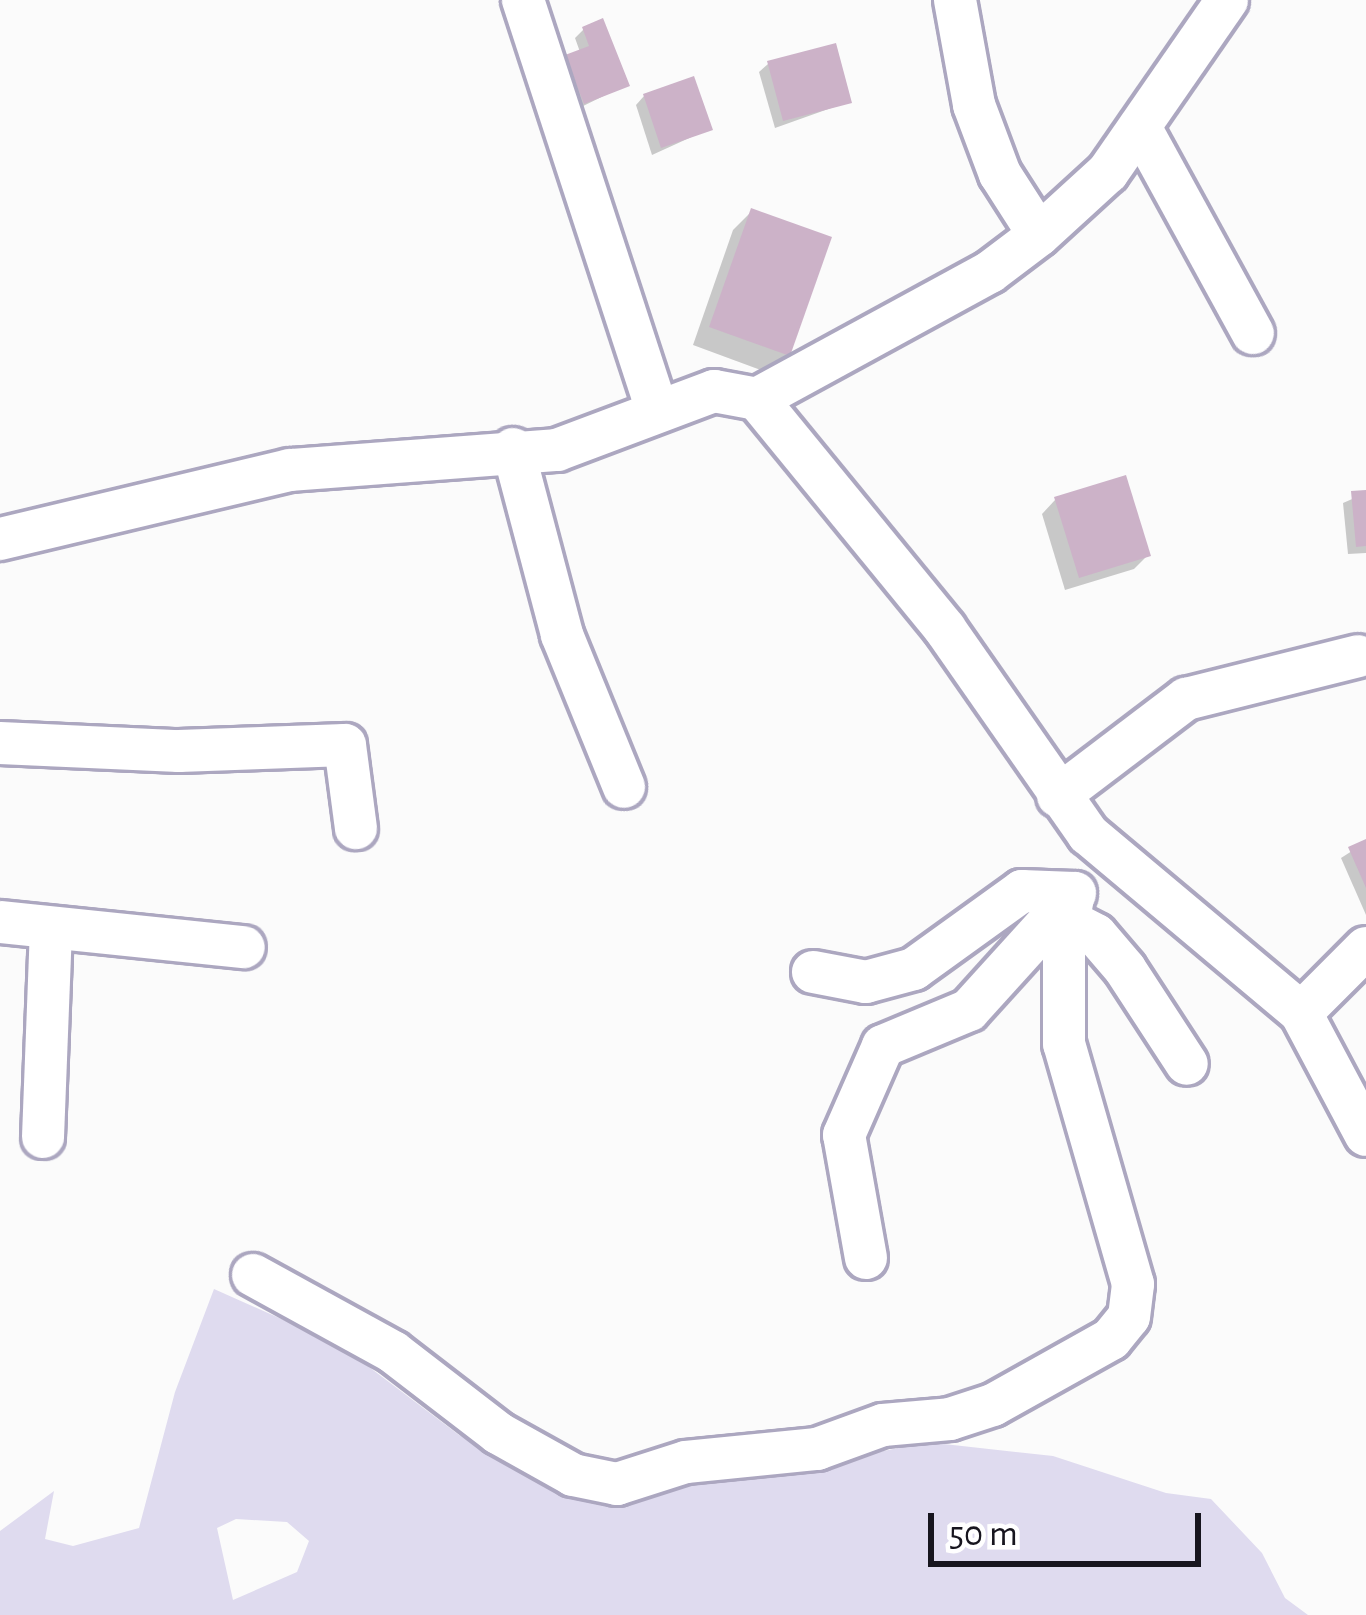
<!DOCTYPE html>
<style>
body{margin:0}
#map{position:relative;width:1366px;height:1615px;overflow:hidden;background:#fbfbfb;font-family:"Alegreya Sans",sans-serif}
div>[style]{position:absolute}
.green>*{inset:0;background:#dfdbef}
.shadow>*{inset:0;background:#0003}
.building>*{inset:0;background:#ccb2c8}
.roads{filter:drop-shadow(3px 0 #aca7c0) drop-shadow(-3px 0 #aca7c0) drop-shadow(0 3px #aca7c0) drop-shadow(0 -3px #aca7c0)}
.minor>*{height:42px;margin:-21px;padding:0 21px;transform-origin:21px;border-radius:21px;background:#fff}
span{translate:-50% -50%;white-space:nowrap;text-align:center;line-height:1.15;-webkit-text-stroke:9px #fff;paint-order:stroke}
.scale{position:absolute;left:928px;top:1513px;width:273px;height:54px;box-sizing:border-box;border:6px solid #17151e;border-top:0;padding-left:15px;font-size:36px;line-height:42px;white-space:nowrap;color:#17151e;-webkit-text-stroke:9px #fff;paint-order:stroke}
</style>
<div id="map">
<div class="green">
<i style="clip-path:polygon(evenodd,214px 1289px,340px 1345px,459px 1435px,583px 1493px,818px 1465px,926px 1442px,1053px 1456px,1166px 1493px,1211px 1499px,1262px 1553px,1285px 1598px,1308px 1615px,0 1615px,0 1531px,54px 1491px,45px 1539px,73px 1546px,139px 1528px,175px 1392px,214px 1289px,236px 1519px,287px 1522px,309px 1541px,297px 1572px,233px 1600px,217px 1528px,236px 1519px)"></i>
</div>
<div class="shadow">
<i style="clip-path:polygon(584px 29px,626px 85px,575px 110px,558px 67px,580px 52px,575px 38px)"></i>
<i style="clip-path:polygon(768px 64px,848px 102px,775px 128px,759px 72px)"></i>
<i style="clip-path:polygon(644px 96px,709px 129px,652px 155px,636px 105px)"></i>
<i style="clip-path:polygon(752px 211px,787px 354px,769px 373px,693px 345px,733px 230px)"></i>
<i style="clip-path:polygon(1366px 493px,1366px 553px,1348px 554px,1343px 503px)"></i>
<i style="clip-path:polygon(1055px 500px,1148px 555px,1134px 569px,1065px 590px,1042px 514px)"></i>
<i style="clip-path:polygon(1366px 842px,1366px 915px,1341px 858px)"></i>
</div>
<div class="building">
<i style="clip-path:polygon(603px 18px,630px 86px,584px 104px,565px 55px,589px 46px,582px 27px)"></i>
<i style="clip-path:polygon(836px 43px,852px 103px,783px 121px,767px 61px)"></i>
<i style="clip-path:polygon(694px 76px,713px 130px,661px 148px,643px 94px)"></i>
<i style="clip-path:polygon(751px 208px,832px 237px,790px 356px,709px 327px)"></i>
<i style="clip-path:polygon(1126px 475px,1151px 556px,1079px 578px,1054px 497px)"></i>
<i style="clip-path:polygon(1366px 490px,1366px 546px,1356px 547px,1351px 491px)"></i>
<i style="clip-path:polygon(1366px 839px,1366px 888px,1348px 847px)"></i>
</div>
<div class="roads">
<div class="minor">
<i style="left:523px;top:0;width:431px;rotate:71.9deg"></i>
<i style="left:955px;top:0;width:107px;rotate:79.7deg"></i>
<i style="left:974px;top:105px;width:74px;rotate:69.4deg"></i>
<i style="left:1000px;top:174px;width:72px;rotate:57.4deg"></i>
<i style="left:1140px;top:127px;width:235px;rotate:61.3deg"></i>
<i style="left:757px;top:399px;width:265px;rotate:-28.6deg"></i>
<i style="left:990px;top:272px;width:61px;rotate:-37.1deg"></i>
<i style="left:1039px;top:235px;width:93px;rotate:-42.4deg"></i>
<i style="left:1108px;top:172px;width:209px;rotate:-55.3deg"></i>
<i style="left:513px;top:449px;width:192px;rotate:75.2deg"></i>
<i style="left:562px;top:635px;width:164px;rotate:67.8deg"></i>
<i style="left:0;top:539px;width:298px;rotate:-13.4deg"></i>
<i style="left:290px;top:470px;width:268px;rotate:-4.3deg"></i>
<i style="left:557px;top:450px;width:168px;rotate:-20.6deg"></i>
<i style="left:714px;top:391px;width:44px;rotate:10.5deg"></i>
<i style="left:757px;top:399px;width:297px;rotate:50.7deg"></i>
<i style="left:945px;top:629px;width:250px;rotate:55.1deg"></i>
<i style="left:1088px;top:834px;width:278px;rotate:40deg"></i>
<i style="left:1301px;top:1013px;width:138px;rotate:62deg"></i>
<i style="left:0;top:743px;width:179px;rotate:2.6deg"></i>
<i style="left:179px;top:751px;width:166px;rotate:-2.1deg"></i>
<i style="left:345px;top:745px;width:84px;rotate:82.5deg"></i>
<i style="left:1058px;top:796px;width:161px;rotate:-37.2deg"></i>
<i style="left:1186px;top:699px;width:177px;rotate:-14deg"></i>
<i style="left:1069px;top:921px;width:30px;rotate:27deg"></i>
<i style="left:1096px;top:935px;width:45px;rotate:49.5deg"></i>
<i style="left:1125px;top:969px;width:113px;rotate:56.9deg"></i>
<i style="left:0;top:922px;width:245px;rotate:5.9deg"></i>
<i style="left:1301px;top:1013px;width:92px;rotate:-45deg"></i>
<i style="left:43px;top:1137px;width:207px;rotate:-87.8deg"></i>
<i style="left:866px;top:1258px;width:125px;rotate:-100.1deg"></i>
<i style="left:844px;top:1135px;width:97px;rotate:-66.3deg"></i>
<i style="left:883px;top:1046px;width:93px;rotate:-22.7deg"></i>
<i style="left:969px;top:1010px;width:158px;rotate:-47.8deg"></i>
<i style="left:253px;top:1275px;width:160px;rotate:28.8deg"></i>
<i style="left:393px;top:1352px;width:133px;rotate:37.6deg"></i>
<i style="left:498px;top:1433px;width:86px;rotate:29.2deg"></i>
<i style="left:573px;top:1475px;width:45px;rotate:11.6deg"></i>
<i style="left:617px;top:1484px;width:72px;rotate:-17.7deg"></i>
<i style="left:686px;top:1462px;width:132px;rotate:-5.7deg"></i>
<i style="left:817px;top:1449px;width:70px;rotate:-20deg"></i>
<i style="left:883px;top:1425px;width:67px;rotate:-5.1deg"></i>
<i style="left:950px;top:1419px;width:45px;rotate:-18deg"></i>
<i style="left:993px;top:1405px;width:135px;rotate:-29.2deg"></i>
<i style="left:1111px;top:1339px;width:28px;rotate:-51deg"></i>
<i style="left:1129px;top:1317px;width:33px;rotate:-83deg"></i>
<i style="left:1133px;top:1284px;width:250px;rotate:-106deg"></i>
<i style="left:1064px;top:1044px;width:101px;rotate:-90deg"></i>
<i style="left:1064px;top:943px;width:51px;rotate:-78.7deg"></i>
<i style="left:1074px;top:893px;width:52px;rotate:-177.8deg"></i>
<i style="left:1022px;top:891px;width:133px;rotate:144.2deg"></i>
<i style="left:914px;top:969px;width:50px;rotate:164.8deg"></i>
<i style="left:866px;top:982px;width:54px;rotate:-169.3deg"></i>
</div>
</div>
<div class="scale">50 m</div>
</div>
